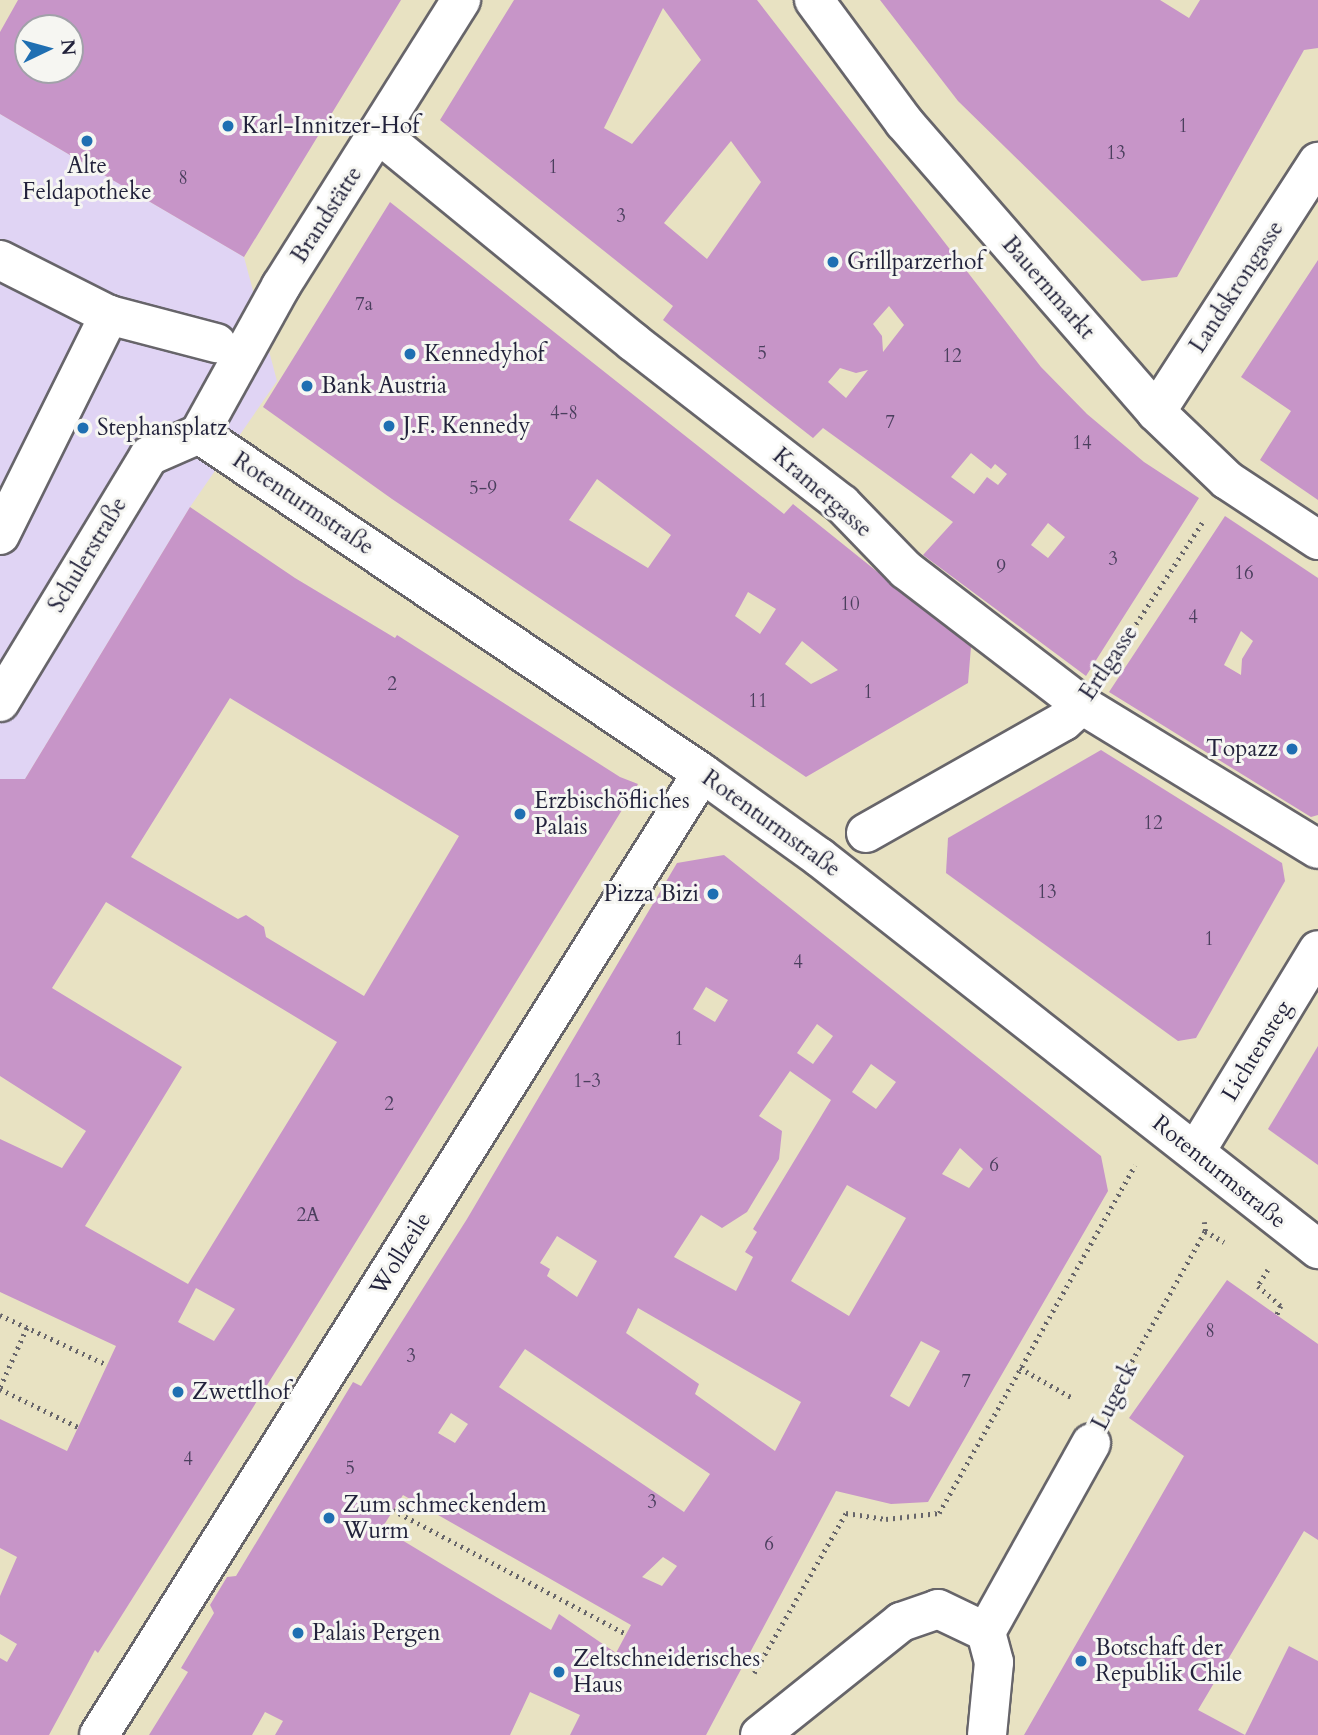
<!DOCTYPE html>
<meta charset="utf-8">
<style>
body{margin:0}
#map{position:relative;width:1318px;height:1735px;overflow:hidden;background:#e8e2c2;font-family:Cardo,serif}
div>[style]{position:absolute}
.built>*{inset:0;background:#e0d4f4}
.building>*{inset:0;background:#c795c8}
.path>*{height:4.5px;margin-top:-2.25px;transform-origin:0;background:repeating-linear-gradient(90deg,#67656a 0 2px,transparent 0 7px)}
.roads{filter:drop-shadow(2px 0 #67656a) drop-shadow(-2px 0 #67656a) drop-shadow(0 2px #67656a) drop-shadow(0 -2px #67656a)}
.street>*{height:38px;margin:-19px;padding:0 19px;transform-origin:19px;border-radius:19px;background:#fff}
.dots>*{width:19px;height:19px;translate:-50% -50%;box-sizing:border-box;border:4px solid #f6f6f2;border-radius:50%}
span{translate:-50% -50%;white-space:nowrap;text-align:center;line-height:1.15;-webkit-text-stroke:6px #f6f6f2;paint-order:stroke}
.number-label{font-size:19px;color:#4b3f5e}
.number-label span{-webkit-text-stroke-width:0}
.poi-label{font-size:23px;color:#22223b}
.left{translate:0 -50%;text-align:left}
.right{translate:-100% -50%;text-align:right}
.street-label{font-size:23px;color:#22223b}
.north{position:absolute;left:14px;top:14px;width:70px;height:70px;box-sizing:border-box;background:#f6f6f2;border:2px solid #a1a1a9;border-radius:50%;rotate:85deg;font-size:19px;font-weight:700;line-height:28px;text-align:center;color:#22223b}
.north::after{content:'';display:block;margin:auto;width:24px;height:32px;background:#1f6fb2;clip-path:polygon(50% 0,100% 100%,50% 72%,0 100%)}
</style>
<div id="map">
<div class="built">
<i style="clip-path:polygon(0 114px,244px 257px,277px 381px,190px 507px,25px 779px,0 779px)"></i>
</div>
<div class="building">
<i style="clip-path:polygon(evenodd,18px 0,401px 0,244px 257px,0 114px,0 32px,18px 0,28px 28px,70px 28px,70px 70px,28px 70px,28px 28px)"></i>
<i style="clip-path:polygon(evenodd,514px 0,757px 0,1041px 367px,1087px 414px,1144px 462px,1199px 498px,1086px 676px,923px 555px,953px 522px,823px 428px,813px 438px,663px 320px,673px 306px,440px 120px,514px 0,663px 8px,701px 60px,632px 144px,604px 128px,663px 8px,514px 0,731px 141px,761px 182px,707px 259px,664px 223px,731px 141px,514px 0,889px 306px,904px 325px,883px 352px,882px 336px,873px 324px,889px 306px,514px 0,840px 368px,856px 373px,868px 370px,846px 398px,828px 382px,840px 368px,514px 0,971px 453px,991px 469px,995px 464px,1007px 474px,998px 485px,987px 477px,974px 494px,951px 477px,971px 453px,514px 0,1048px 523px,1065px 537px,1048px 558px,1031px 545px,1048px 523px)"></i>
<i style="clip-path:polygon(880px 0,1160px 0,1189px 18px,1200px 0,1318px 0,1318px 48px,1304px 50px,1177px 277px,1142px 281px,958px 101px)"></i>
<i style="clip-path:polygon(evenodd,390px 202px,784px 514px,793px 504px,971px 647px,968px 683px,806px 777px,392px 499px,263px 407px,390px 202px,597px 479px,671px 535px,648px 568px,569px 520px,597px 479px,390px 202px,748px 592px,776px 609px,760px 634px,735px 616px,748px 592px,390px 202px,802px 641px,838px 670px,811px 684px,785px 664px,802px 641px)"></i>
<i style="clip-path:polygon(1318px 260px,1318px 500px,1260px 460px,1291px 411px,1241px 377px)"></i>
<i style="clip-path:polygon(evenodd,190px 507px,295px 578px,395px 638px,397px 635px,620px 777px,638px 784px,293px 1344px,98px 1653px,95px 1650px,49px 1735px,0 1735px,0 1658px,7px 1662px,17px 1644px,0 1634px,0 1596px,17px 1557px,0 1548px,0 1419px,67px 1451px,116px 1346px,0 1292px,0 1139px,62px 1168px,86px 1131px,0 1076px,0 779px,25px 779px,190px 507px,230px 698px,459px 836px,364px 996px,266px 937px,264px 927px,246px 915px,238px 919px,131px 857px,230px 698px,190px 507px,106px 902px,337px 1042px,188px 1284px,85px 1226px,182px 1067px,52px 988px,106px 902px,190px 507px,196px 1288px,235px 1309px,214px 1341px,178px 1322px,196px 1288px)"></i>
<i style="clip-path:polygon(evenodd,1225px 516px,1318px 578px,1318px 815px,1311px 817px,1109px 692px,1225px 516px,1241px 631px,1253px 641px,1242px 659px,1241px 675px,1224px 665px,1241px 631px)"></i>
<i style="clip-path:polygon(1101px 750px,1282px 863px,1285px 881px,1196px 1038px,1178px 1041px,946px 873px,948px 838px)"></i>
<i style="clip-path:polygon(evenodd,724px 855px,1101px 1156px,1108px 1191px,928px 1502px,891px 1504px,836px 1491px,706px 1735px,570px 1735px,580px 1715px,530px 1692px,510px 1735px,275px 1735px,283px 1721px,265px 1712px,252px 1735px,149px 1735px,188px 1672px,181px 1668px,214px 1613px,210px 1605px,227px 1577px,236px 1576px,353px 1382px,361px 1386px,467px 1219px,677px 863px,724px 855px,706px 987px,728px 1000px,715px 1022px,693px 1009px,706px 987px,724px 855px,817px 1024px,833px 1036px,813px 1064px,797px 1053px,817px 1024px,724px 855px,871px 1064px,896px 1082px,876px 1109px,852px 1092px,871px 1064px,724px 855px,790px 1071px,831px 1100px,753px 1229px,757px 1232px,745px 1252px,753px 1257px,736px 1291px,674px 1257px,701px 1215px,722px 1228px,747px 1212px,779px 1159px,782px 1131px,759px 1116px,790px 1071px,724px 855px,960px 1148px,983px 1169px,969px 1188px,942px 1174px,960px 1148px,724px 855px,847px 1185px,906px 1218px,849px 1316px,791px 1281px,847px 1185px,724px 855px,557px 1236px,597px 1261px,577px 1297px,547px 1276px,550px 1269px,540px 1263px,557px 1236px,724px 855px,638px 1308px,801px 1402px,775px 1451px,695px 1394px,699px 1384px,626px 1333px,638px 1308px,724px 855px,921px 1341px,940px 1351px,909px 1407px,890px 1396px,921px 1341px,724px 855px,525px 1349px,710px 1474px,684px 1512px,499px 1387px,525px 1349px,724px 855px,451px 1413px,468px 1424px,455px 1443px,438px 1433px,451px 1413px,724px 855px,403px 1495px,631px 1625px,616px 1653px,559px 1614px,551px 1630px,382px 1528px,403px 1495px,724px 855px,663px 1557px,677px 1566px,662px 1586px,642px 1577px,663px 1557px)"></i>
<i style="clip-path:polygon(1318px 1046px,1318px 1165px,1268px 1129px)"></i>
<i style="clip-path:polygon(1227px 1280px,1318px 1344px,1318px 1540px,1304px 1531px,1198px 1710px,1245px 1735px,1289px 1646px,1318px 1661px,1318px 1735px,1024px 1735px,1184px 1456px,1129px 1418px)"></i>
</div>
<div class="path">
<i style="left:1109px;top:665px;width:170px;rotate:-56.8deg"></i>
<i style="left:1205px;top:1231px;width:22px;rotate:30deg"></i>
<i style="left:1268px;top:1270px;width:19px;rotate:122deg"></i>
<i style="left:1258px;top:1286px;width:30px;rotate:41deg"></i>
<i style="left:1281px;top:1306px;width:10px;rotate:114deg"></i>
<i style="left:0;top:1315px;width:118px;rotate:25deg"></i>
<i style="left:1020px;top:1368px;width:59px;rotate:29.6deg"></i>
<i style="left:0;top:1387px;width:66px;rotate:-65.8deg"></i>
<i style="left:0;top:1389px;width:87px;rotate:26deg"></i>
<i style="left:1111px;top:1398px;width:192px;rotate:-60.6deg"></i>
<i style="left:1205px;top:1231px;width:9px;rotate:-96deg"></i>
<i style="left:393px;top:1510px;width:264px;rotate:28deg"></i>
<i style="left:754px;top:1673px;width:185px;rotate:-60.1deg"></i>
<i style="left:846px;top:1513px;width:40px;rotate:8.5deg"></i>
<i style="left:886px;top:1519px;width:53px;rotate:-6.5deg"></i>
<i style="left:939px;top:1513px;width:399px;rotate:-60.6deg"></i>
</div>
<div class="roads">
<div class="street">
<i style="left:814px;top:0;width:152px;rotate:53.6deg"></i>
<i style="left:904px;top:122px;width:384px;rotate:49deg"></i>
<i style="left:1156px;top:412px;width:98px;rotate:43.8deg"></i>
<i style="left:1227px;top:480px;width:109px;rotate:33.4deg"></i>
<i style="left:379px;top:134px;width:328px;rotate:39.3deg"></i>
<i style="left:633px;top:342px;width:264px;rotate:37.8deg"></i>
<i style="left:842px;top:504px;width:92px;rotate:45.9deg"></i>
<i style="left:906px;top:570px;width:222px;rotate:37.5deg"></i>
<i style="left:1082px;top:705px;width:276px;rotate:31.4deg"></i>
<i style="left:0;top:260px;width:122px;rotate:26.8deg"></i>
<i style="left:109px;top:315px;width:111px;rotate:14.7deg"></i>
<i style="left:1156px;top:412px;width:298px;rotate:-57.1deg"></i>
<i style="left:199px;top:434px;width:607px;rotate:33.98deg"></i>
<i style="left:702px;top:773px;width:144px;rotate:35.7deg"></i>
<i style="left:819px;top:857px;width:635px;rotate:38.15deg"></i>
<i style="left:199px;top:434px;width:169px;rotate:-61deg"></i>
<i style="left:281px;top:286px;width:338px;rotate:-57.8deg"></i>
<i style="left:0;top:535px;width:246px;rotate:-63.6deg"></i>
<i style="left:0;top:702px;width:288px;rotate:-58.8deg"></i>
<i style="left:149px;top:456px;width:55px;rotate:-23.7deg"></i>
<i style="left:866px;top:833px;width:227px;rotate:-29.5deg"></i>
<i style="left:1064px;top:721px;width:24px;rotate:-42deg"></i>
<i style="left:1196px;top:1151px;width:235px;rotate:-58.7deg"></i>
<i style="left:99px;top:1735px;width:1135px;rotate:-57.92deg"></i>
<i style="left:760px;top:1735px;width:181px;rotate:-38.7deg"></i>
<i style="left:901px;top:1622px;width:39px;rotate:-19deg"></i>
<i style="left:938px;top:1609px;width:53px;rotate:25.6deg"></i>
<i style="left:987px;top:1735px;width:73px;rotate:-84.5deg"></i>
<i style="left:994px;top:1662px;width:31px;rotate:-105deg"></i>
<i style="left:986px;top:1632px;width:216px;rotate:-60.9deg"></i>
</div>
</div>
<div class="dots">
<i style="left:228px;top:126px;background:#1f6fb2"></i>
<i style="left:87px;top:141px;background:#1f6fb2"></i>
<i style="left:833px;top:262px;background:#1f6fb2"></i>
<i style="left:410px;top:354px;background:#1f6fb2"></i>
<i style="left:307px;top:386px;background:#1f6fb2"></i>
<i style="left:389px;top:426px;background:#1f6fb2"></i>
<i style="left:83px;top:428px;background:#1f6fb2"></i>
<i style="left:1292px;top:749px;background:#1f6fb2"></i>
<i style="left:520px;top:814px;background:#1f6fb2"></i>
<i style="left:713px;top:894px;background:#1f6fb2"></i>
<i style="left:178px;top:1392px;background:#1f6fb2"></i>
<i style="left:329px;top:1518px;background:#1f6fb2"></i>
<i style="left:298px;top:1633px;background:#1f6fb2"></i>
<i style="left:1081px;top:1661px;background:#1f6fb2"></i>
<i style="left:559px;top:1672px;background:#1f6fb2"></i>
</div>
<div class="number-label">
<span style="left:1183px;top:127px">1</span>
<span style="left:1116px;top:154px">13</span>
<span style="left:553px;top:168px">1</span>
<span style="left:183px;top:179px">8</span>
<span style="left:621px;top:217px">3</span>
<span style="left:364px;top:305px">7a</span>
<span style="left:762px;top:354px">5</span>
<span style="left:952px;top:357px">12</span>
<span style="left:564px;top:414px">4-8</span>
<span style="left:890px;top:423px">7</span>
<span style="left:1082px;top:444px">14</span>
<span style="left:483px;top:489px">5-9</span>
<span style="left:1113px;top:560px">3</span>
<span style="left:1001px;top:568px">9</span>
<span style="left:1244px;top:574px">16</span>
<span style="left:850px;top:605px">10</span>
<span style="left:1193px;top:618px">4</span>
<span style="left:392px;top:685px">2</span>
<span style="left:868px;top:693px">1</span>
<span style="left:758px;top:702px">11</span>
<span style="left:1153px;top:824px">12</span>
<span style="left:1047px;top:893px">13</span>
<span style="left:1209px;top:940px">1</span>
<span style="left:798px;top:963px">4</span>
<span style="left:679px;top:1040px">1</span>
<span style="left:587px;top:1082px">1-3</span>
<span style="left:389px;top:1105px">2</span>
<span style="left:994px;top:1166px">6</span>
<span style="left:308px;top:1216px">2A</span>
<span style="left:1210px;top:1332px">8</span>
<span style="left:411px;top:1357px">3</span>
<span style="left:966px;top:1382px">7</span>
<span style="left:188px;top:1460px">4</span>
<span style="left:350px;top:1469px">5</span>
<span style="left:652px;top:1503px">3</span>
<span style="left:769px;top:1545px">6</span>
</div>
<div class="poi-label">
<span class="left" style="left:242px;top:126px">Karl-Innitzer-Hof</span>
<span style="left:87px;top:179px">Alte<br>Feldapotheke</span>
<span class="left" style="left:847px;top:262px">Grillparzerhof</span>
<span class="left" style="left:424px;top:354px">Kennedyhof</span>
<span class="left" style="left:321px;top:386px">Bank Austria</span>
<span class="left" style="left:403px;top:426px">J.F. Kennedy</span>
<span class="left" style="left:97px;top:428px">Stephansplatz</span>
<span class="right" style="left:1278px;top:749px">Topazz</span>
<span class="left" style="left:534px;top:814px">Erzbischöfliches<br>Palais</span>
<span class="right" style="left:699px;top:894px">Pizza Bizi</span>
<span class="left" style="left:192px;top:1392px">Zwettlhof</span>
<span class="left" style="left:343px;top:1518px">Zum schmeckendem<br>Wurm</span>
<span class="left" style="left:312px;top:1633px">Palais Pergen</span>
<span class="left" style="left:1095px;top:1661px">Botschaft der<br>Republik Chile</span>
<span class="left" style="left:573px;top:1672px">Zeltschneiderisches<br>Haus</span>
</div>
<div class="street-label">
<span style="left:327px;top:215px;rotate:-57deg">Brandstätte</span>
<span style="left:1237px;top:287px;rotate:-57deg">Landskrongasse</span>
<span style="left:1048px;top:288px;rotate:49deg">Bauernmarkt</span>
<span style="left:822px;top:493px;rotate:41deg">Kramergasse</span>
<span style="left:303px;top:504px;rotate:34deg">Rotenturmstraße</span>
<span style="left:88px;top:555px;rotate:-59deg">Schulerstraße</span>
<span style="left:1109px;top:663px;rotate:-56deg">Ertlgasse</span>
<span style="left:771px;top:824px;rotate:36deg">Rotenturmstraße</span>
<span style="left:1257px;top:1051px;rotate:-59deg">Lichtensteg</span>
<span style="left:1219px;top:1172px;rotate:39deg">Rotenturmstraße</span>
<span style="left:401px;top:1254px;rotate:-58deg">Wollzeile</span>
<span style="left:1115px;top:1396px;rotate:-63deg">Lugeck</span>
</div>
<div class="north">N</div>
</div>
